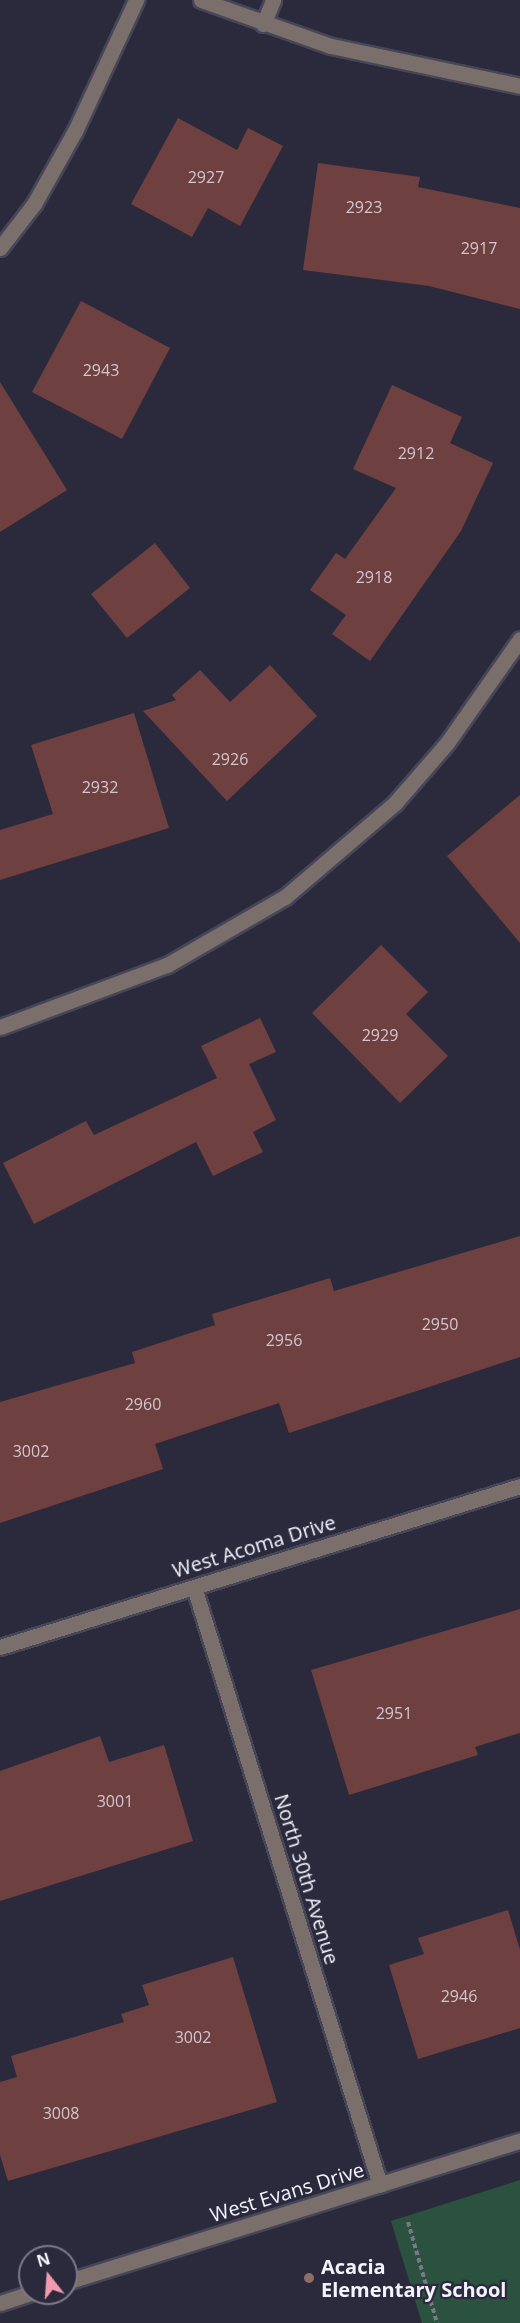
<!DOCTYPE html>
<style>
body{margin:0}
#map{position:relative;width:520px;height:2323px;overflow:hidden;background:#2b2a3d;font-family:"Open Sans",sans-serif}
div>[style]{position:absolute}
.green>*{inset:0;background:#2b523f}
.building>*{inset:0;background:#6e403f}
.path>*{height:4px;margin-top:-2px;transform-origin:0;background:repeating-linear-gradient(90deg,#797887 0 4.5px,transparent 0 7.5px)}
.roads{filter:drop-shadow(2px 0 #474658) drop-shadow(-2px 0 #474658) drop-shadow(0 2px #474658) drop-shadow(0 -2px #474658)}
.minor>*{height:15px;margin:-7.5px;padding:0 7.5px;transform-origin:7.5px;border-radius:7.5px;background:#7a6f6b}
.tertiary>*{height:15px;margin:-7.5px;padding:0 7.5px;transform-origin:7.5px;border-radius:7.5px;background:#7a6f6b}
.dots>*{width:16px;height:16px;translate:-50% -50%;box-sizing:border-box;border:3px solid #2b2a3d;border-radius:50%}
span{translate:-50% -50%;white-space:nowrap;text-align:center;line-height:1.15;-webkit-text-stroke:4.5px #2b2a3d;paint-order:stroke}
.number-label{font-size:16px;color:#d2c6ce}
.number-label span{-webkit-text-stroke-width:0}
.street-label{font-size:20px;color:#f3f3fd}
.poi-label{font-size:20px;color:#f3f3fd;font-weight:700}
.left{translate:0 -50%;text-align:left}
.north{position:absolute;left:18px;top:2245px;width:60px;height:60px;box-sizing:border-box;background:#2b2a3d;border:2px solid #7b7a8a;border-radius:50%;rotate:343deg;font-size:16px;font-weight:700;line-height:24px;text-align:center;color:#f3f3fd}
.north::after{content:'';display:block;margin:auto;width:21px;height:27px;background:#f29aae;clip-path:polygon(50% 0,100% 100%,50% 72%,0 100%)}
</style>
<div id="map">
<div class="green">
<i style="clip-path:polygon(520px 2180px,520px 2323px,422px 2323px,391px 2221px)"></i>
</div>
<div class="building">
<i style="clip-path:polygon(178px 118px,237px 150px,248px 128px,283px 146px,240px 226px,208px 208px,192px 237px,131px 204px)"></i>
<i style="clip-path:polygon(318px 163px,420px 177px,418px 187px,520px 208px,520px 309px,429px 286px,303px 270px)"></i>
<i style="clip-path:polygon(81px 301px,170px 348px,122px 439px,32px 392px)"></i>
<i style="clip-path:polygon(0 382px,67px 490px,0 532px)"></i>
<i style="clip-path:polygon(392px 385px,462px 417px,450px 443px,493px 463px,461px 531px,370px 661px,332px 634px,346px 615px,310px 590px,336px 553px,345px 559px,396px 488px,353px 469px)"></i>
<i style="clip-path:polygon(155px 543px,190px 588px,127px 638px,91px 594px)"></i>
<i style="clip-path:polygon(270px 665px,317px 716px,227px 801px,143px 711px,176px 700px,172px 695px,200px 670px,230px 702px)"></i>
<i style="clip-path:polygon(134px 713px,169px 828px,0 880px,0 830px,53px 814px,31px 745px)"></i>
<i style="clip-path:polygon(520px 795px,520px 943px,447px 856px)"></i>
<i style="clip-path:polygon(381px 945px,428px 992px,406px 1014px,448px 1056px,400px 1103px,312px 1013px)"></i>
<i style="clip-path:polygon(260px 1018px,276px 1052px,249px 1064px,276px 1120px,253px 1132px,263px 1152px,213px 1176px,196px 1142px,34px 1224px,3px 1163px,86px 1121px,94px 1135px,217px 1078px,201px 1046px)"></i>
<i style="clip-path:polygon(520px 1236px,520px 1357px,289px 1433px,279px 1403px,155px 1444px,163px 1469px,0 1523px,0 1402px,135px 1363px,132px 1352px,215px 1325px,212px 1314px,330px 1278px,334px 1291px)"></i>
<i style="clip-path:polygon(520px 1609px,520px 1733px,475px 1747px,478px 1755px,349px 1795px,311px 1670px)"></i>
<i style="clip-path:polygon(100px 1736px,109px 1762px,164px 1745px,193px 1841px,0 1901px,0 1771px)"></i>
<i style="clip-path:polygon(508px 1910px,520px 1950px,520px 2028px,418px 2059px,389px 1965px,424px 1954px,418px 1938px)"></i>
<i style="clip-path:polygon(233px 1957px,277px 2102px,8px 2181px,0 2155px,0 2082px,17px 2077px,11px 2056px,124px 2022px,121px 2014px,149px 2005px,142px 1985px)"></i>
</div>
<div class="path">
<i style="left:408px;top:2222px;width:105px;rotate:74deg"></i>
</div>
<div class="roads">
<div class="minor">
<i style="left:263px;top:24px;width:26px;rotate:-67deg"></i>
<i style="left:0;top:248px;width:56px;rotate:-52.3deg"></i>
<i style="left:34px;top:204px;width:84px;rotate:-60.7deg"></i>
<i style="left:75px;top:131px;width:145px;rotate:-65deg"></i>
<i style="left:0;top:1027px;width:178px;rotate:-20.4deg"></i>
<i style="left:167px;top:965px;width:136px;rotate:-30deg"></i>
<i style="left:285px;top:897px;width:145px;rotate:-40.5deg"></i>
<i style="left:395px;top:803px;width:79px;rotate:-49.1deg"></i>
<i style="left:447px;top:743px;width:127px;rotate:-54.9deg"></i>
<i style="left:194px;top:1587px;width:626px;rotate:72.72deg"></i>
<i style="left:66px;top:2282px;width:475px;rotate:-17.3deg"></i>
<i style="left:0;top:2303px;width:33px;rotate:-18deg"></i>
</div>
<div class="tertiary">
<i style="left:201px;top:0;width:138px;rotate:19.5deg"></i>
<i style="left:331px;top:46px;width:193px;rotate:11.9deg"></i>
<i style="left:0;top:1647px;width:544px;rotate:-17.2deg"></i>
</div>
</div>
<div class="dots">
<i style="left:309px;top:2278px;background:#8d6e63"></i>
</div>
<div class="number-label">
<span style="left:206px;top:177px">2927</span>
<span style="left:364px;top:207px">2923</span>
<span style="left:479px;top:248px">2917</span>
<span style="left:101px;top:370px">2943</span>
<span style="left:416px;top:453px">2912</span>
<span style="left:374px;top:577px">2918</span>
<span style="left:230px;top:759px">2926</span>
<span style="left:100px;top:787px">2932</span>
<span style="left:380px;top:1035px">2929</span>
<span style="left:440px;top:1324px">2950</span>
<span style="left:284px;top:1340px">2956</span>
<span style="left:143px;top:1404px">2960</span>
<span style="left:31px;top:1451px">3002</span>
<span style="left:394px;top:1713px">2951</span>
<span style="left:115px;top:1801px">3001</span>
<span style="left:459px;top:1996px">2946</span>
<span style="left:193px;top:2037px">3002</span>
<span style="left:61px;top:2113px">3008</span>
</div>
<div class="street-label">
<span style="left:254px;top:1546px;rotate:-17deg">West Acoma Drive</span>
<span style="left:307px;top:1879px;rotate:73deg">North 30th Avenue</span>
<span style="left:287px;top:2192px;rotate:-17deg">West Evans Drive</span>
</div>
<div class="poi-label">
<span class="left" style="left:321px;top:2278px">Acacia<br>Elementary School</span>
</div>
<div class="north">N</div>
</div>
